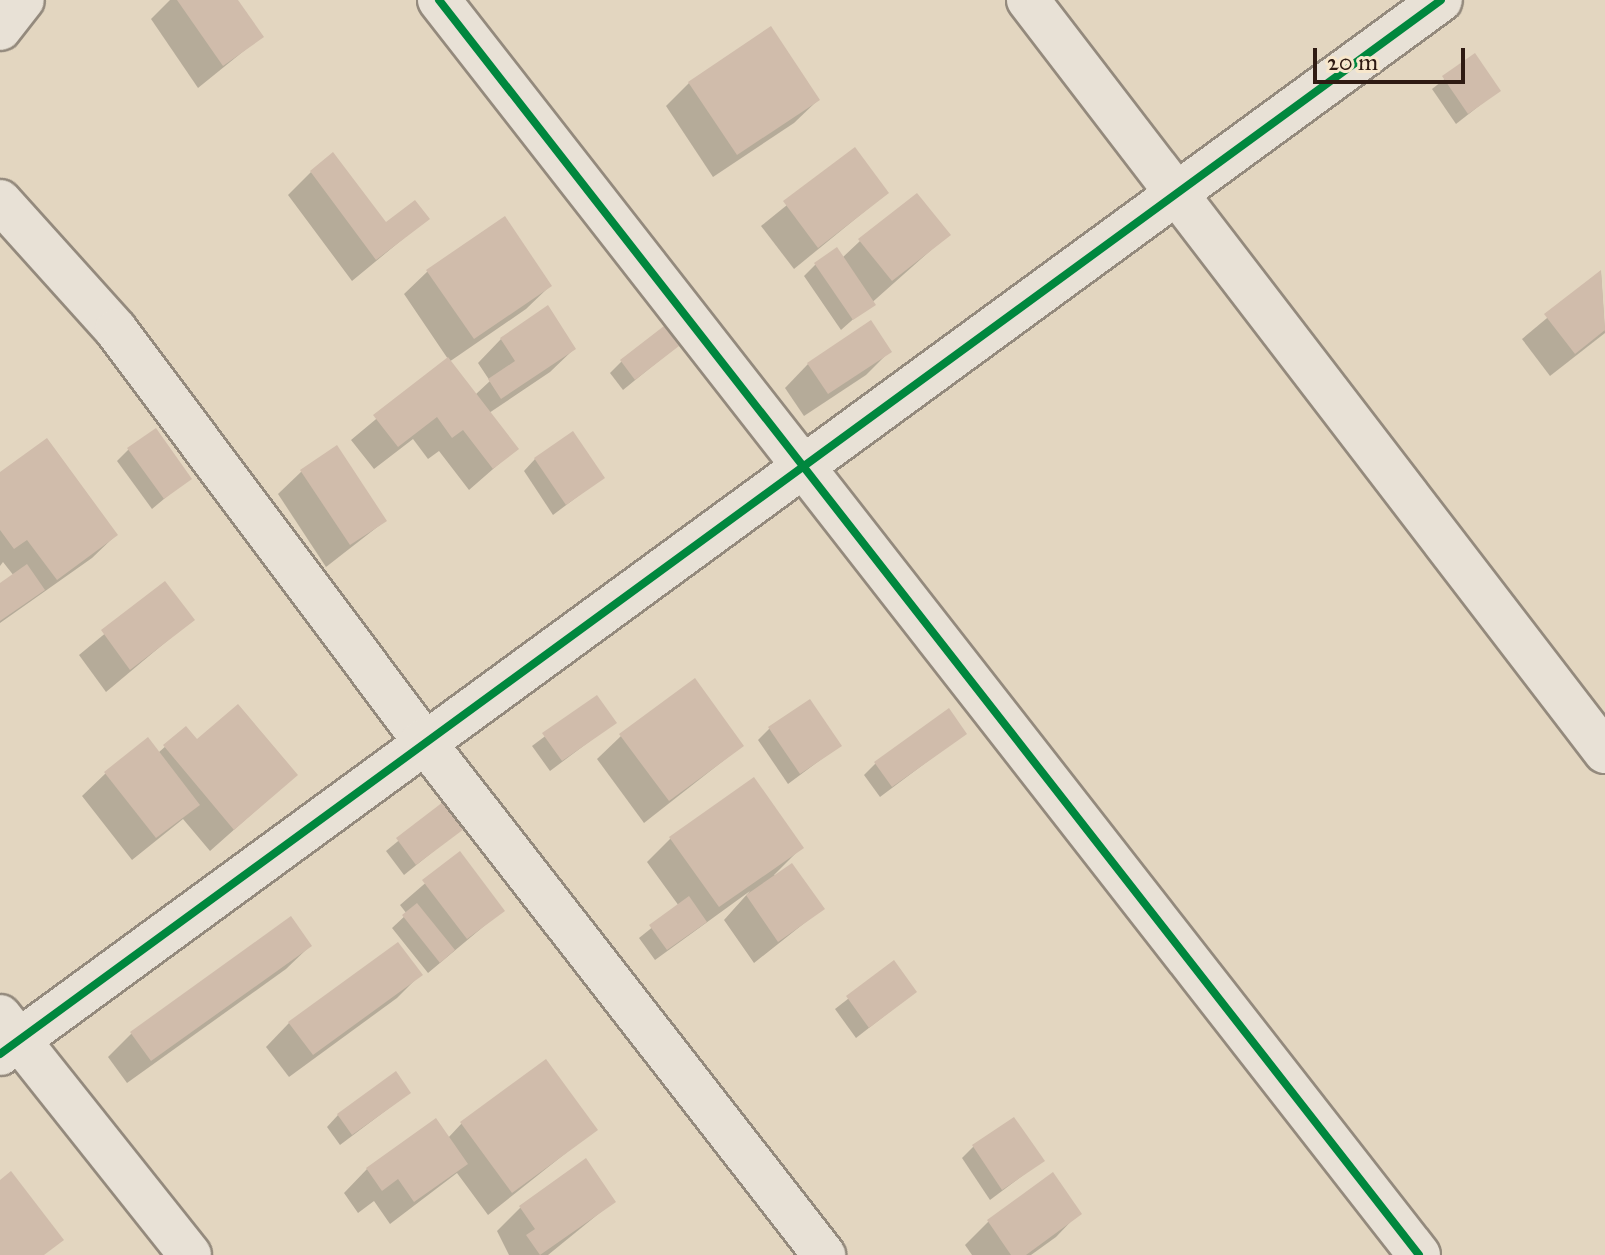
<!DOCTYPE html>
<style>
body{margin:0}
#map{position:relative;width:1605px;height:1255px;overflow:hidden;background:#e3d6c0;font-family:"IM FELL Great Primer",serif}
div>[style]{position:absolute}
.shadow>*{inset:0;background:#0003}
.building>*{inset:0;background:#d0bcab}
.roads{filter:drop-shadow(2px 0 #948a7d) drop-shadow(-2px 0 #948a7d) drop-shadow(0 2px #948a7d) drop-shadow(0 -2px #948a7d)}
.minor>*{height:42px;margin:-21px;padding:0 21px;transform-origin:21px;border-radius:21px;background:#e8e1d6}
.cycleway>*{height:8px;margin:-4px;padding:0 4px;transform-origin:4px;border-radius:4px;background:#00873e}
span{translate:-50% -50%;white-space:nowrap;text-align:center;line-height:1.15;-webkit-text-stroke:6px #f7e7cc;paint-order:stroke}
.scale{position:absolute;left:1313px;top:48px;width:152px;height:36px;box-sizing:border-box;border:4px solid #2f1b13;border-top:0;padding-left:10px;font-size:24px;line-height:28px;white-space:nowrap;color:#2f1b13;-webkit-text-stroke:6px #f7e7cc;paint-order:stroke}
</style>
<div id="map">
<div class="shadow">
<i style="clip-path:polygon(170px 0,236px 0,261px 37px,198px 88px,151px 19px)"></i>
<i style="clip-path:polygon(1474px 56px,1498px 91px,1456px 124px,1432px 89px)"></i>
<i style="clip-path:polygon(689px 83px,818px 100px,794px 123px,713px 177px,666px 106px)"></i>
<i style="clip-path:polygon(855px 150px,887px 193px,794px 269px,761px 226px)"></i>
<i style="clip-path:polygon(311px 172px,386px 224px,427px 219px,352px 281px,288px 195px)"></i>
<i style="clip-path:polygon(948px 235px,841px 330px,804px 276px,815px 265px,842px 258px,860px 241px)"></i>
<i style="clip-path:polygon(428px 271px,550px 286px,526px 309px,449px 362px,475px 395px,490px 381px,478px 363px,501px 339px,574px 349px,550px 372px,489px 413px,516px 449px,469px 490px,439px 451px,428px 459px,413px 439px,374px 469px,351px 440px,448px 359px,404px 294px)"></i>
<i style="clip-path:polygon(1601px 273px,1605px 333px,1550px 376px,1522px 339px)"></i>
<i style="clip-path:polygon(677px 346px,623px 390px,610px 373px,622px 361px)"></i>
<i style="clip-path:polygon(890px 351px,866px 375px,804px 416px,785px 388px,808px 364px)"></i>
<i style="clip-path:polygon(129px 449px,189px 478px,152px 509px,117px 461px)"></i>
<i style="clip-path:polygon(535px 459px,602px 478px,553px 515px,524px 471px)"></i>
<i style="clip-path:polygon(302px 471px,385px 521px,326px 567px,278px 494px)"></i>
<i style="clip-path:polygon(0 475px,116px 535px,92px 558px,0 623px,0 586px,14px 576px,3px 562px,0 566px)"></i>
<i style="clip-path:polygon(165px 584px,192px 620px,106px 692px,79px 655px)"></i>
<i style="clip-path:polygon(596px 698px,614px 723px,550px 771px,532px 746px)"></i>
<i style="clip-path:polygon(186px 728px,197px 742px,296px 775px,210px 851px,183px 819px,132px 860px,82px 796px,106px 773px,158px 753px)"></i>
<i style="clip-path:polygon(770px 728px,839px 746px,788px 784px,758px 740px)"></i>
<i style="clip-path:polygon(964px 734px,880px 797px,864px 775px,876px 763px)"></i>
<i style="clip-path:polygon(621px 736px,742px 746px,644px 823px,597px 759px)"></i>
<i style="clip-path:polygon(442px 805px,461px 829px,404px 875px,386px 851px)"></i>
<i style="clip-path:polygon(671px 838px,801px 848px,774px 875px,822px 909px,754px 963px,724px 920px,750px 891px,655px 960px,639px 938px,679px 906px,647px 862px)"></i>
<i style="clip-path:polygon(459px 854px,502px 911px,428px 973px,392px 928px,407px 914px,400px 905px)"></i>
<i style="clip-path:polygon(310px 946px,286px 969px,127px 1083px,108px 1057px,131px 1034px)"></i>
<i style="clip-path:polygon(894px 963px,915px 992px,856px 1038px,835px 1009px)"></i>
<i style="clip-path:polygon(420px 975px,397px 998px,289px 1077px,266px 1047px,289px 1023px)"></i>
<i style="clip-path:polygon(409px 1093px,340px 1145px,327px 1127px,338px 1115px)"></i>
<i style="clip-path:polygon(462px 1123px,596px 1129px,488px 1215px,457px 1173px,390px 1224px,374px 1201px,358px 1213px,344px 1193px,367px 1169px,448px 1138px)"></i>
<i style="clip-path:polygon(974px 1146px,1042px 1161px,990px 1200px,962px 1158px)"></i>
<i style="clip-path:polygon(1052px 1175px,1079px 1213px,1056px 1237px,1031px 1255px,972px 1255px,965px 1245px,988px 1222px)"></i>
<i style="clip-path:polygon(613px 1202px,548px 1255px,509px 1255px,497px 1231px,520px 1208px)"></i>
</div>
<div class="building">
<i style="clip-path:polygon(177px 0,238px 0,264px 37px,223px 66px)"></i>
<i style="clip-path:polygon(771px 26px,820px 100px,737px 155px,688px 82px)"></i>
<i style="clip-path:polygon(1475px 53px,1501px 91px,1468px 114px,1442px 76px)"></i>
<i style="clip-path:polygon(855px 147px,889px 193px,818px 248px,783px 201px)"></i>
<i style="clip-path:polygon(333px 152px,386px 222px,415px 200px,430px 219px,376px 260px,310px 171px)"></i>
<i style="clip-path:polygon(917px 193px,951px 235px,892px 281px,858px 239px)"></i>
<i style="clip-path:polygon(505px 216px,552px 286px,474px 339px,426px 270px)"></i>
<i style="clip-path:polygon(837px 247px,876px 305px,853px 320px,814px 263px)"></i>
<i style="clip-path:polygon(1601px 270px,1605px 330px,1575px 354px,1544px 314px)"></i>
<i style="clip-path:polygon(548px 305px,576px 349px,501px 399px,488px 379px,515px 361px,500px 338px)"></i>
<i style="clip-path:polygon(871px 320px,892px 352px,828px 394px,807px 363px)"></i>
<i style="clip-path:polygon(664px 326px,679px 346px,635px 380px,620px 360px)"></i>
<i style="clip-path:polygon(448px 357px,519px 449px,493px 469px,463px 430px,452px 438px,437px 417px,398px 447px,373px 415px)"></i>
<i style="clip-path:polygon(156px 428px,192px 479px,164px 499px,127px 448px)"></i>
<i style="clip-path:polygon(573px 431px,605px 478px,566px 505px,534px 458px)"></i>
<i style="clip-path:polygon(47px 438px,118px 535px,57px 580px,27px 540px,14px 549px,0 530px,0 472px)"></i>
<i style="clip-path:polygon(337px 445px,387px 521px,350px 545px,300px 470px)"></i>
<i style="clip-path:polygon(27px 564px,45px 590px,0 621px,0 583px)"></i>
<i style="clip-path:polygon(165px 581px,195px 620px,130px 670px,101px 630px)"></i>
<i style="clip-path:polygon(695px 678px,744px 746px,669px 801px,619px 734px)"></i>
<i style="clip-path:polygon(597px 695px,617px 723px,562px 761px,542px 733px)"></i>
<i style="clip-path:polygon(810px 699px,842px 746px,800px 774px,768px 727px)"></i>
<i style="clip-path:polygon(238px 704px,298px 775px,234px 830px,163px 745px,186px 726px,197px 739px)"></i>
<i style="clip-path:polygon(949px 708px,967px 734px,892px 787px,874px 762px)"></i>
<i style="clip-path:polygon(148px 737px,200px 805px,156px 838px,104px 772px)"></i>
<i style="clip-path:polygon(754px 777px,804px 848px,719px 907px,669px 837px)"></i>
<i style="clip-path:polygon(443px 802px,464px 829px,416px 865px,396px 838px)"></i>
<i style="clip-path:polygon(460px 851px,505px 911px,467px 939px,422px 880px)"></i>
<i style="clip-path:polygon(792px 863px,825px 909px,778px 942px,746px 895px)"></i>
<i style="clip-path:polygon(689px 896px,707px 922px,667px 950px,649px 925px)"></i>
<i style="clip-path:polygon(417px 903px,455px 950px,440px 963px,402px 915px)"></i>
<i style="clip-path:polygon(291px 916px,312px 946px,151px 1061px,130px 1032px)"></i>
<i style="clip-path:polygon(398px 942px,423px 975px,313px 1055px,288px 1022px)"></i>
<i style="clip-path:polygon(894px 960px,917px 992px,869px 1028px,846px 996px)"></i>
<i style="clip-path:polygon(546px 1059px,598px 1130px,512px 1193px,460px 1122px)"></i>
<i style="clip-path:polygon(396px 1071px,411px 1093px,352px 1135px,337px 1114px)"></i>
<i style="clip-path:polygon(1014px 1117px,1045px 1161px,1002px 1190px,972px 1145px)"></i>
<i style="clip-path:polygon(436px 1118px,468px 1164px,414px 1202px,398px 1179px,382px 1191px,366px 1168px)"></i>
<i style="clip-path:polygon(586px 1158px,616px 1202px,540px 1255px,526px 1235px,535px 1229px,519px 1206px)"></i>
<i style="clip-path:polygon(11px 1171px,64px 1240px,44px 1255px,0 1255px,0 1180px)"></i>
<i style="clip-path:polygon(1053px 1172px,1082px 1214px,1026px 1255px,1011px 1255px,987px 1220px)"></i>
</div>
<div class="roads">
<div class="minor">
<i style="left:439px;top:0;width:1592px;rotate:52.01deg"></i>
<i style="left:1028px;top:0;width:948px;rotate:52.5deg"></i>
<i style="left:0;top:29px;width:37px;rotate:-52deg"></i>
<i style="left:0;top:201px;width:173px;rotate:48deg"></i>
<i style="left:116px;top:330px;width:512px;rotate:53.17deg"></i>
<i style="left:423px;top:740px;width:653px;rotate:52.09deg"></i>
<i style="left:0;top:1016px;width:305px;rotate:51.5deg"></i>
<i style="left:0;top:1054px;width:1785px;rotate:-36.18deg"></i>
</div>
</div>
<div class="cycleway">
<i style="left:439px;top:0;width:1592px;rotate:52.01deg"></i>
<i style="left:0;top:1054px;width:1785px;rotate:-36.18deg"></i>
</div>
<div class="scale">20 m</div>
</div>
